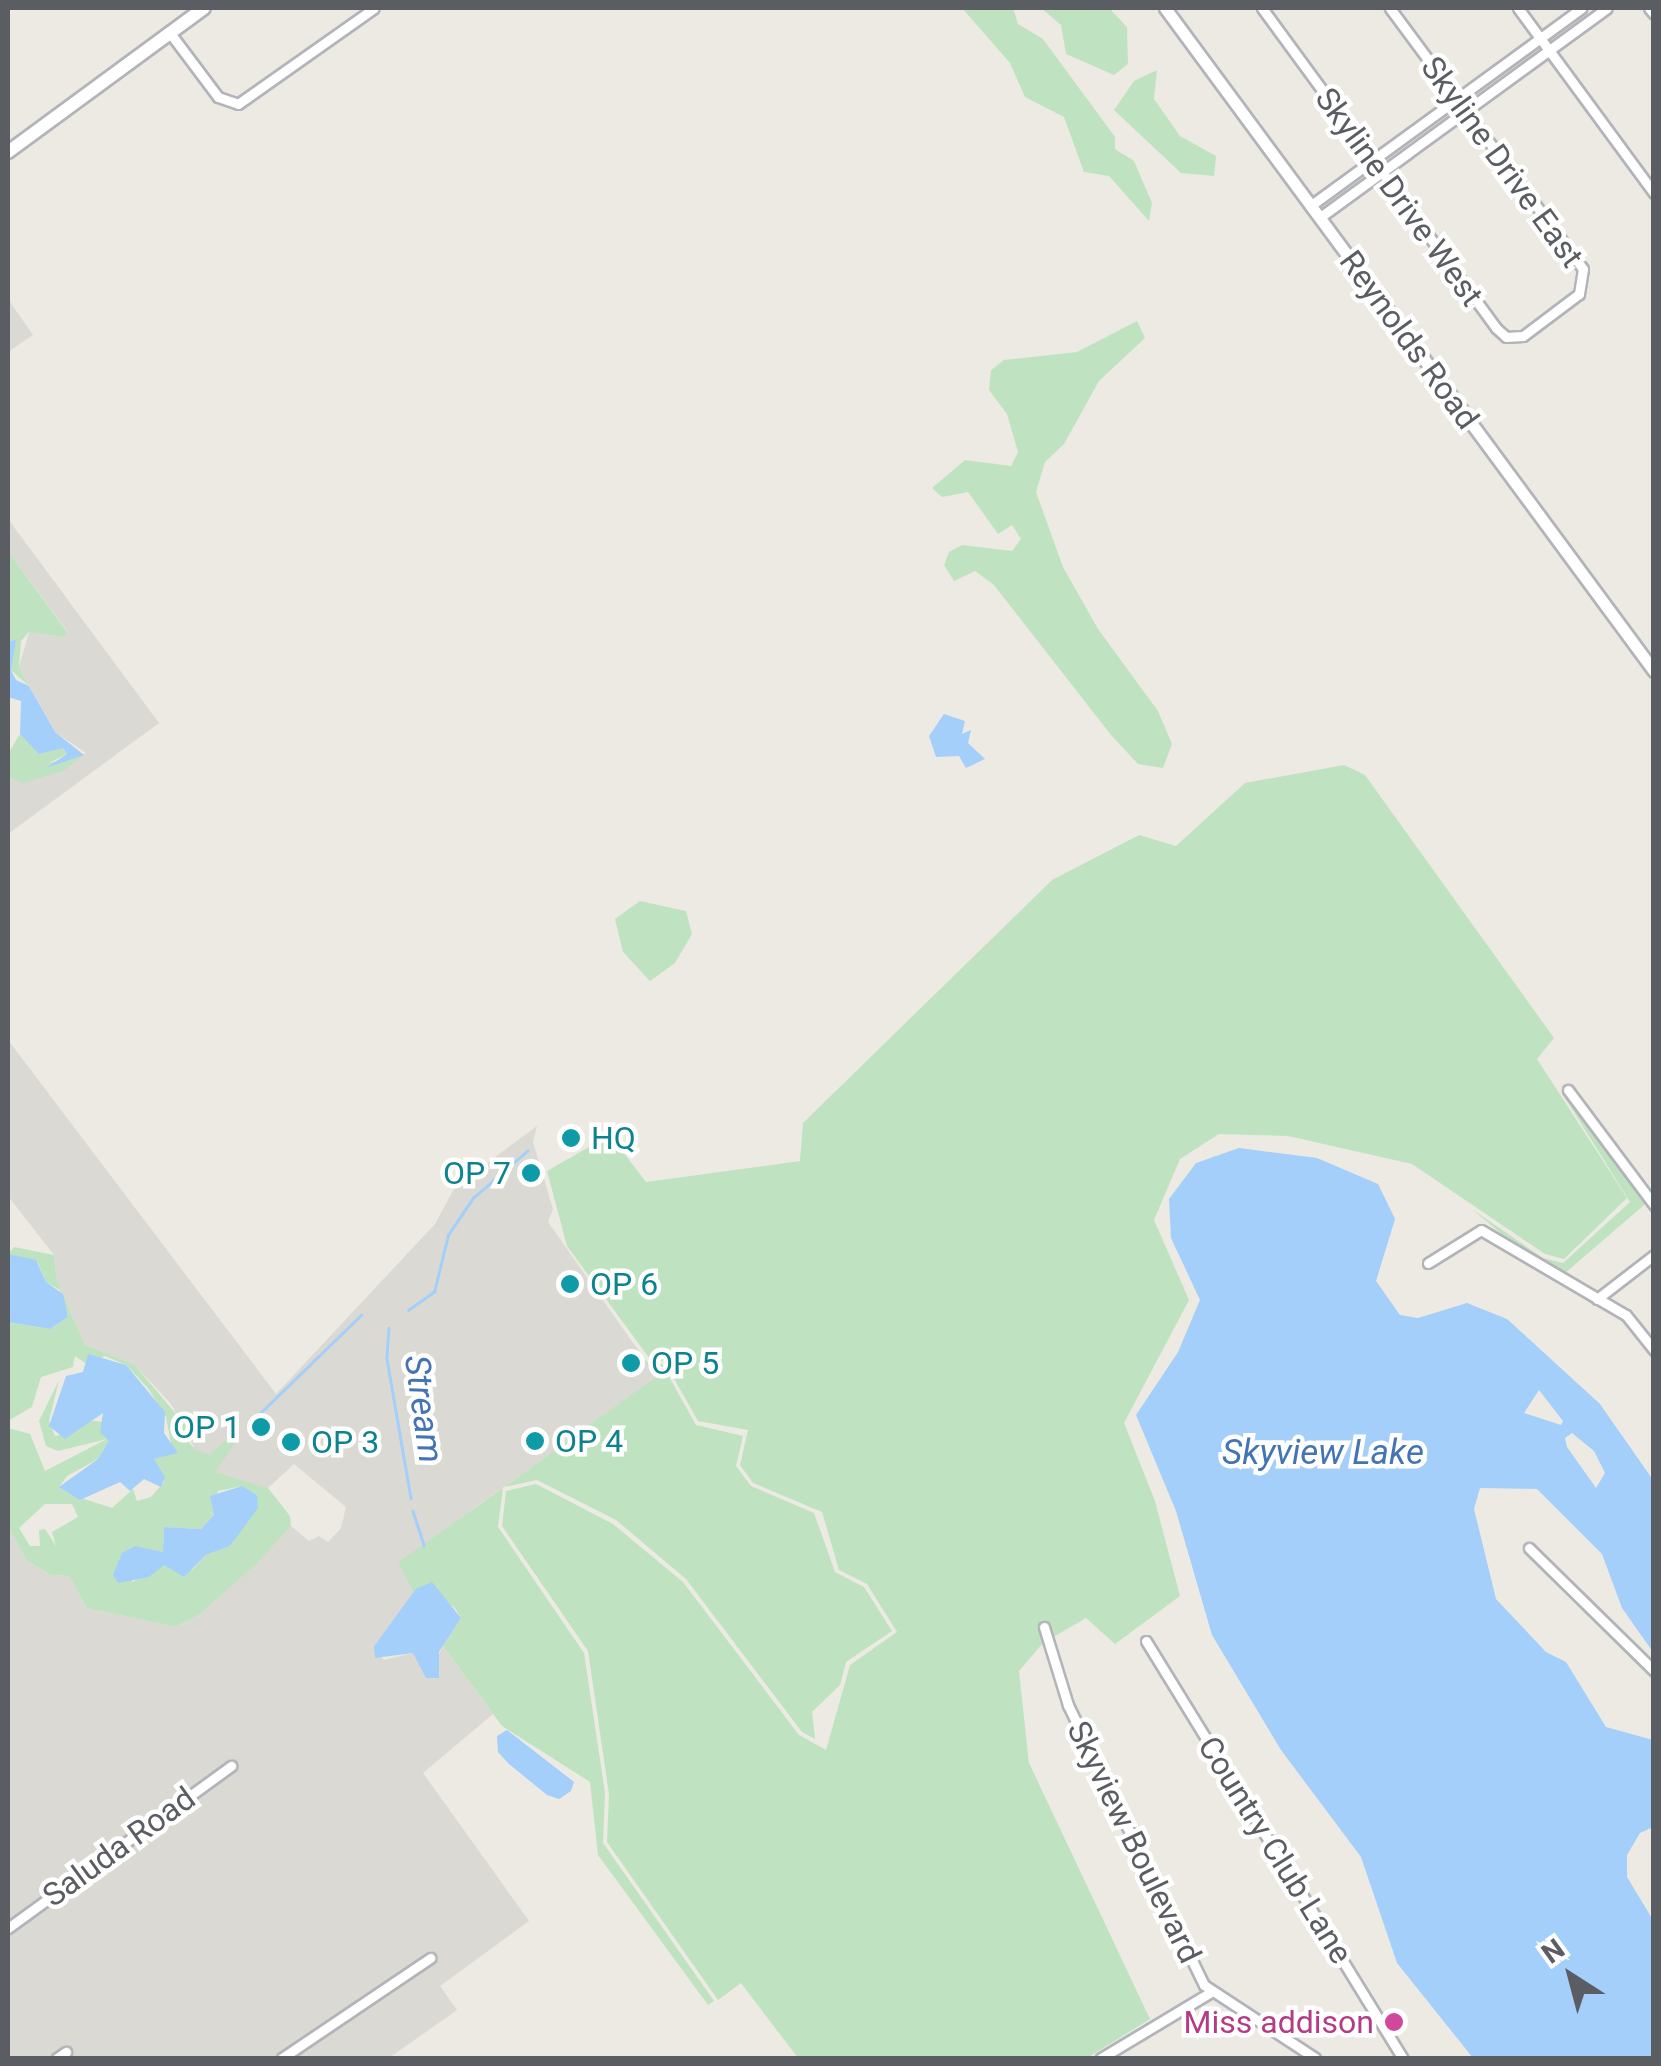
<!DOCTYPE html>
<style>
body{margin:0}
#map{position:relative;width:1661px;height:2066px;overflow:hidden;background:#eceae2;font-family:Roboto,sans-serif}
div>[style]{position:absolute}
.industrial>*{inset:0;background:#dbd9d4}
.green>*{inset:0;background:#bfe3c1}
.water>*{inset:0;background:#a3cffa}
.stream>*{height:2.5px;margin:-1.25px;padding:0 1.25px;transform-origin:1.25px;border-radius:1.25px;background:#a3cffa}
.roads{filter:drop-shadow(2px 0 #b2b4b9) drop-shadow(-2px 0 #b2b4b9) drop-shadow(0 2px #b2b4b9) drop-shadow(0 -2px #b2b4b9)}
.minor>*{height:9px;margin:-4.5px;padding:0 4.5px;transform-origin:4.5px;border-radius:4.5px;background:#fff}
.tertiary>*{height:11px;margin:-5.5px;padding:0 5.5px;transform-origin:5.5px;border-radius:5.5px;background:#fff}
.secondary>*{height:12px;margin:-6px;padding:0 6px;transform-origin:6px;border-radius:6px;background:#fff}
.dots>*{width:28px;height:28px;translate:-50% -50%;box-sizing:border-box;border:5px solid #fff;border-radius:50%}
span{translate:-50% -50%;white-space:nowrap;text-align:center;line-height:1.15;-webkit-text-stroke:9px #fff;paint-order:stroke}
.street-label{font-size:32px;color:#5a5d62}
.culture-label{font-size:32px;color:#0d838f}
.left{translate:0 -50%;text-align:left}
.right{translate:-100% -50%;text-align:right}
.hotel-label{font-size:32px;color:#b23c85}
.water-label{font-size:35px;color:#4574b3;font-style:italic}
.frame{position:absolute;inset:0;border:10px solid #5a5d62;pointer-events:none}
.north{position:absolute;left:1521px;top:1926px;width:100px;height:100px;-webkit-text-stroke:8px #fff;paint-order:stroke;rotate:324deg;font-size:28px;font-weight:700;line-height:40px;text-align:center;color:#5a5d62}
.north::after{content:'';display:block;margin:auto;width:35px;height:45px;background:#5a5d62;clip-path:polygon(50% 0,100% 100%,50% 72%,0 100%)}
</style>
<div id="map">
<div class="industrial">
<i style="clip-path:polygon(8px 299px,33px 335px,8px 352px)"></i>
<i style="clip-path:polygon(8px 519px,159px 723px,8px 834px,8px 777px,23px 782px,86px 753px,55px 732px,19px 667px,29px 632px,63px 637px,67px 631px,8px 551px)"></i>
<i style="clip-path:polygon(8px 1040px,276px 1394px,435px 1224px,455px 1187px,537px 1126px,533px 1142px,553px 1209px,548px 1222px,657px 1377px,399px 1562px,414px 1593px,374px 1646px,384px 1660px,413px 1653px,440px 1674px,435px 1663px,443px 1646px,493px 1714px,423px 1773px,529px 1921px,440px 1986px,457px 2010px,389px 2058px,291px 2058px,436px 1960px,431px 1951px,272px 2058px,66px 2058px,72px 2054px,66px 2046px,48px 2058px,8px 2058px,8px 1934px,238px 1767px,231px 1759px,8px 1921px,8px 1526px,26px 1560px,51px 1575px,69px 1576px,87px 1608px,175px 1627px,197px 1616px,291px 1526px,309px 1541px,319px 1536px,328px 1542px,341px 1528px,346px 1507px,294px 1464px,268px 1488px,224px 1479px,215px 1471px,229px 1437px,210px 1456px,195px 1449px,171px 1404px,134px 1364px,85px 1345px,57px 1281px,54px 1255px,8px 1196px)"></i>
</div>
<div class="green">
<i style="clip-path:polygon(962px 8px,1013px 8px,1018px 24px,1043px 39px,1115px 137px,1115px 149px,1134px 161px,1152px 203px,1149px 221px,1109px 176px,1084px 172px,1064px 117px,1025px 97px,1010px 63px)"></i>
<i style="clip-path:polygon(1041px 8px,1109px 8px,1127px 27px,1128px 64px,1114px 75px,1066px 54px,1061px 25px)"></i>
<i style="clip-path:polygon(1157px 70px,1154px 99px,1180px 136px,1216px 156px,1214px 176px,1181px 173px,1114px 110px,1134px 81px)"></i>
<i style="clip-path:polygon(1137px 321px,1145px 338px,1099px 381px,1064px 444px,1045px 462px,1036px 492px,1063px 567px,1098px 629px,1158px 711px,1172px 744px,1163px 768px,1138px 764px,1111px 735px,994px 585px,975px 571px,954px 581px,944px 565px,949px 552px,962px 545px,1012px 551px,1021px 539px,1012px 525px,998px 534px,968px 492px,942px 497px,932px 488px,965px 460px,1011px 466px,1018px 452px,1007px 414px,989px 390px,991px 370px,1004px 360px,1077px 352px)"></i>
<i style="clip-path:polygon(8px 551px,67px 632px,63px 637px,29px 632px,21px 641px,19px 667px,29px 686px,11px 670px,15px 640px,8px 641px)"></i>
<i style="clip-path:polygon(20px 734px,33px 745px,62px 747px,67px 754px,49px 763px,84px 755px,65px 770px,23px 783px,8px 777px,8px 754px)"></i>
<i style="clip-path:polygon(1344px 765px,1365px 775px,1554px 1038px,1537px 1059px,1627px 1198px,1564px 1259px,1545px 1254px,1412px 1164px,1288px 1136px,1219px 1134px,1180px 1159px,1154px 1220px,1189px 1300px,1124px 1423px,1155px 1501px,1180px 1596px,1115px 1644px,1086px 1618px,1043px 1643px,1019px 1671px,1029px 1763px,1150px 2019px,1087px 2058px,798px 2058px,741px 1983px,718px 2000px,607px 1842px,609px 1794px,588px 1651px,502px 1526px,506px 1491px,536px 1484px,613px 1524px,683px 1582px,799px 1735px,826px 1750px,850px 1665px,897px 1632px,867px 1584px,839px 1570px,822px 1512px,753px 1483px,740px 1465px,748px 1430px,698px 1421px,664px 1361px,650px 1359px,567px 1246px,547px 1171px,610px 1135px,646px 1182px,800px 1161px,803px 1123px,1052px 880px,1139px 835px,1176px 846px,1245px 783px)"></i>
<i style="clip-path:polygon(640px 901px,686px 911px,692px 934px,675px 963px,650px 981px,623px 952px,615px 919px)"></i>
<i style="clip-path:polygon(1562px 1093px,1651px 1199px,1557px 1280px,1473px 1210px,1543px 1258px,1563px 1263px,1630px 1202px)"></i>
<i style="clip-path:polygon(evenodd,14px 1247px,54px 1255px,57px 1281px,85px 1345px,134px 1364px,186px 1426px,183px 1436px,195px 1449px,210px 1455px,229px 1436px,236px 1442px,215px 1472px,268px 1488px,290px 1516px,291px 1526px,256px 1564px,197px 1616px,175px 1627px,87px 1608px,69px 1576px,51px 1575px,26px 1560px,8px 1526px,8px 1428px,30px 1434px,45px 1471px,107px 1439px,58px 1451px,46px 1446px,39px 1421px,59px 1380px,49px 1421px,55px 1436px,77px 1431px,86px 1420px,105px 1422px,110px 1440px,98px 1459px,67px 1476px,60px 1486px,72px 1495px,112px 1508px,133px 1489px,137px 1501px,151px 1497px,164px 1482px,154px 1459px,171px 1443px,166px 1417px,148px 1388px,126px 1365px,105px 1356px,88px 1365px,75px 1356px,73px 1367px,41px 1377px,32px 1407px,8px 1421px,8px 1322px,50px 1329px,68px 1317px,60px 1290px,46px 1282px,38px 1263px,8px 1254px,14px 1247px,242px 1486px,257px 1495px,257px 1503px,230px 1546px,206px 1555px,192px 1570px,164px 1565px,132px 1582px,140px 1548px,163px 1552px,164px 1527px,201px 1529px,214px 1515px,218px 1491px,242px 1486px,14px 1247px,45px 1504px,72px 1504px,78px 1517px,52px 1532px,56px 1546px,45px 1529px,39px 1530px,40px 1546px,30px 1546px,19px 1528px,45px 1504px)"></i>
<i style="clip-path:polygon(629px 1338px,647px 1362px,662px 1364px,696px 1425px,743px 1436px,736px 1466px,751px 1486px,814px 1513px,835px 1572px,864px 1587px,892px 1631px,846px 1662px,840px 1685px,812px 1712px,815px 1739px,802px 1732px,686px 1579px,616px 1520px,537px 1480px,504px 1487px,656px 1377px)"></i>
<i style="clip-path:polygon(503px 1488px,498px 1527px,584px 1653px,605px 1793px,603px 1843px,714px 2001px,708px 2005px,598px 1855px,590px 1782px,502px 1726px,443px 1646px,461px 1618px,455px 1608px,438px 1596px,414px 1593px,398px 1562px)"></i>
</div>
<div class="water">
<i style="clip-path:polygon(16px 640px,11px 670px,16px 680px,29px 686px,55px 732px,84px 755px,46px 768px,67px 754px,63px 748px,39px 754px,20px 734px,21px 701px,8px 697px,8px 641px)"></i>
<i style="clip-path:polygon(944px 714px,965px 721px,962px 734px,971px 730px,968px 743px,985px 759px,966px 768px,959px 756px,936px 757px,929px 736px)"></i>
<i style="clip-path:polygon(evenodd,1239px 1148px,1317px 1158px,1378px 1184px,1395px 1219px,1376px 1281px,1400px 1315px,1418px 1318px,1467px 1303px,1507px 1319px,1600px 1404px,1653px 1480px,1653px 1652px,1622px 1608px,1602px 1554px,1537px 1489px,1480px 1488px,1474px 1509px,1496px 1599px,1546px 1652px,1566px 1662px,1606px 1727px,1653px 1740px,1653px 1827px,1640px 1833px,1627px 1855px,1627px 1877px,1653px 1920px,1653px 2058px,1473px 2058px,1397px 1963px,1361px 1857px,1281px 1750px,1212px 1635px,1176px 1511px,1136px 1415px,1178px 1352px,1200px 1300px,1171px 1238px,1169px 1199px,1196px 1163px,1239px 1148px,1539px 1390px,1563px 1421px,1561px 1425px,1524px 1413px,1539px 1390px,1239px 1148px,1572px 1433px,1594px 1451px,1605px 1473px,1596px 1488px,1567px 1447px,1565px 1438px,1572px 1433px)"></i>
<i style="clip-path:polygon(8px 1254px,36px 1260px,46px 1282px,63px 1294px,68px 1317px,50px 1329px,8px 1322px)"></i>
<i style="clip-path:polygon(88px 1354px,126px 1365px,165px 1412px,164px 1433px,178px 1453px,154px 1459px,165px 1477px,161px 1487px,144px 1479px,130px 1491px,120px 1482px,80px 1500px,59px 1487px,98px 1459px,109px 1441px,100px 1432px,103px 1413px,65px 1439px,49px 1426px,66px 1376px,83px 1372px)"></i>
<i style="clip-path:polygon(242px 1486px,257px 1495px,258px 1508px,230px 1546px,206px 1555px,184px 1577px,164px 1565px,149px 1577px,118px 1583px,113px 1575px,122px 1553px,135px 1546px,163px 1552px,164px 1527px,201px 1529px,214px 1515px,210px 1496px)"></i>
<i style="clip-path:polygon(432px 1582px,461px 1618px,439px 1652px,439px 1678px,426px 1678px,413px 1653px,375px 1658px,374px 1646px,416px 1589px)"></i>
<i style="clip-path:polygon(507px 1730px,574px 1782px,571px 1791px,559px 1799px,547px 1795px,509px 1764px,498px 1752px,497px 1736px)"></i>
</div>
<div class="stream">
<i style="left:408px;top:1310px;width:32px;rotate:-35deg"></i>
<i style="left:434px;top:1292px;width:59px;rotate:-76.2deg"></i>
<i style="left:448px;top:1235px;width:45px;rotate:-56deg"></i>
<i style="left:473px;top:1198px;width:72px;rotate:-41deg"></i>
<i style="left:389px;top:1328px;width:31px;rotate:94deg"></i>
<i style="left:387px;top:1359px;width:141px;rotate:80.2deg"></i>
<i style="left:250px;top:1423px;width:155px;rotate:-44.2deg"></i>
<i style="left:413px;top:1511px;width:36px;rotate:72deg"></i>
</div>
<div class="roads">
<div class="minor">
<i style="left:1262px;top:8px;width:396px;rotate:53.8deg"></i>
<i style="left:1496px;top:328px;width:13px;rotate:42deg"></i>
<i style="left:1506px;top:337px;width:17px;rotate:-3deg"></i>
<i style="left:1523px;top:336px;width:70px;rotate:-36.9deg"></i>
<i style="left:1579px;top:294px;width:25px;rotate:-81deg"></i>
<i style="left:1583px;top:269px;width:325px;rotate:-126.5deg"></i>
<i style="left:1518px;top:8px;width:230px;rotate:53.7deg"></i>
<i style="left:1649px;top:8px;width:8px;rotate:50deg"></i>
<i style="left:170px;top:33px;width:80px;rotate:53.1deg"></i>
<i style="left:218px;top:97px;width:21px;rotate:19deg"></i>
<i style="left:238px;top:104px;width:166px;rotate:-35.2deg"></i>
<i style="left:1310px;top:206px;width:336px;rotate:-36.1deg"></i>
<i style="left:1319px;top:218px;width:356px;rotate:-36.1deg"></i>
<i style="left:1568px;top:1090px;width:144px;rotate:53.2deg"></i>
<i style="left:1428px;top:1263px;width:62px;rotate:-31.9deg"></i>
<i style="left:1481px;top:1230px;width:168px;rotate:30.4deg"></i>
<i style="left:1626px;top:1315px;width:45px;rotate:51.3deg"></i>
<i style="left:1597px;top:1299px;width:72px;rotate:-37.7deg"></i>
<i style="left:1529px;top:1548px;width:175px;rotate:44.5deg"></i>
<i style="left:1044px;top:1627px;width:82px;rotate:72.9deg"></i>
<i style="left:1068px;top:1705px;width:311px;rotate:64.1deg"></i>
<i style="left:1204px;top:1985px;width:133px;rotate:33.3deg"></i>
<i style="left:1146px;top:1641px;width:490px;rotate:58.4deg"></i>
<i style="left:8px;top:1928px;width:276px;rotate:-36deg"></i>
<i style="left:57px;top:2058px;width:11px;rotate:-34deg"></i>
<i style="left:282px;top:2058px;width:179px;rotate:-34deg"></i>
<i style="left:1101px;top:2058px;width:126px;rotate:-31deg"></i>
</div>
<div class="tertiary">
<i style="left:1165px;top:8px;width:824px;rotate:53.59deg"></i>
</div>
<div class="secondary">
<i style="left:8px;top:152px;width:243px;rotate:-36.3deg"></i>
</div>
</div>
<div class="dots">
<i style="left:571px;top:1138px;background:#0f9aa8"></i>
<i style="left:531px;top:1173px;background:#0f9aa8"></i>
<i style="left:570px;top:1284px;background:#0f9aa8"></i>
<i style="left:631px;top:1363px;background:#0f9aa8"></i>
<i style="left:261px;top:1427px;background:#0f9aa8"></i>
<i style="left:535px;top:1441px;background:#0f9aa8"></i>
<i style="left:291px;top:1442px;background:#0f9aa8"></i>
<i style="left:1394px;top:2022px;background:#d1479c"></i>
</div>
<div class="street-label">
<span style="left:1502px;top:162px;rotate:54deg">Skyline Drive East</span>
<span style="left:1399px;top:197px;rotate:54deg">Skyline Drive West</span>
<span style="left:1409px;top:340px;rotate:54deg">Reynolds Road</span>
<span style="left:1134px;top:1842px;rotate:64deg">Skyview Boulevard</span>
<span style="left:119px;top:1847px;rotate:-36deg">Saluda Road</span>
<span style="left:1275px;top:1850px;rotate:58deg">Country Club Lane</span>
</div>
<div class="culture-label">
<span class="left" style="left:591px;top:1138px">HQ</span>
<span class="right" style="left:511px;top:1173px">OP 7</span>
<span class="left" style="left:590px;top:1284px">OP 6</span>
<span class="left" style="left:651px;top:1363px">OP 5</span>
<span class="right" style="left:241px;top:1427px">OP 1</span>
<span class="left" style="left:555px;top:1441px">OP 4</span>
<span class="left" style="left:311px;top:1442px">OP 3</span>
</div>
<div class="hotel-label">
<span class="right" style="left:1374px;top:2022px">Miss addison</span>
</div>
<div class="water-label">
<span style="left:423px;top:1409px;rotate:82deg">Stream</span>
<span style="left:1323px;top:1453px">Skyview Lake</span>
</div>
<div class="frame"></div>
<div class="north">N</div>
</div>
